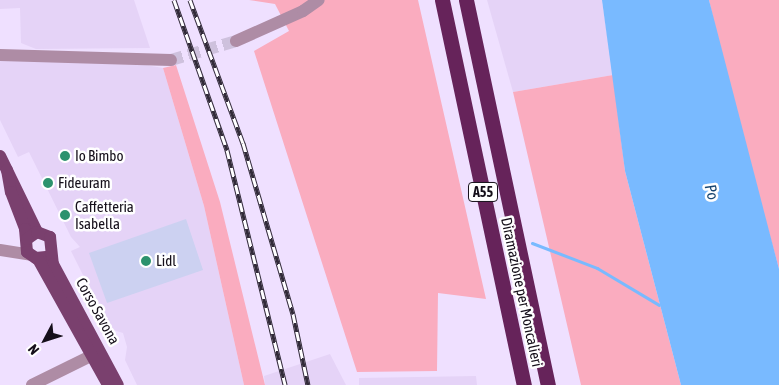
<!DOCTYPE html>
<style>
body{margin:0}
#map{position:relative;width:779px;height:385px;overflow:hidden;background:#efe0ff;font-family:"Asap Condensed",sans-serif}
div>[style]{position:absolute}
.built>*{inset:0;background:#e5d3f7}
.green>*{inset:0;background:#faacbf}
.water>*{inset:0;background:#79baff}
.stream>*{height:3px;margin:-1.5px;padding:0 1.5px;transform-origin:1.5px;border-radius:1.5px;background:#79baff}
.building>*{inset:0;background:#ccd1f1}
.street-tunnel>*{height:12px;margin-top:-6px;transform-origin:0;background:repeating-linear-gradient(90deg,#cec1dd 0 12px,transparent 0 18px)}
.street>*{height:12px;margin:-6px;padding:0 6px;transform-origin:6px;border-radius:6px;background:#ae8ca5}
.primary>*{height:12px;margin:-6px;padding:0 6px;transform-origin:6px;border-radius:6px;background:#7a406e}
.highway>*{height:15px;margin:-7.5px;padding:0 7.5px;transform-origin:7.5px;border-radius:7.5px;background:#66235a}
.rail>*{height:5px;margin-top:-2.5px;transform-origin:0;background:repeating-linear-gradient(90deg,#fff 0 9px,#322b39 0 18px);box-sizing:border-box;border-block:1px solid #322b39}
.dots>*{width:14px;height:14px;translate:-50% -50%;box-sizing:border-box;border:2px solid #fff;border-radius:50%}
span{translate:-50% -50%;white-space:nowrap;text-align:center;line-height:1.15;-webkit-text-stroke:5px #fff;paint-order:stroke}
.shield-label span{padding:1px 4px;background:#fff;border:1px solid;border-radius:4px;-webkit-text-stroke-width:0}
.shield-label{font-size:14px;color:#150f1a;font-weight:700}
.poi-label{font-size:15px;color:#150f1a}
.left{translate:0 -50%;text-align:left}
.street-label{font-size:15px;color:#150f1a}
.water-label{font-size:16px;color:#194772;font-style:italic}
.north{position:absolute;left:20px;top:315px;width:50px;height:50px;-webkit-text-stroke:4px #fff;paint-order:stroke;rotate:230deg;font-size:14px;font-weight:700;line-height:20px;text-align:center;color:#150f1a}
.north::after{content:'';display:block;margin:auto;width:18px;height:22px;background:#150f1a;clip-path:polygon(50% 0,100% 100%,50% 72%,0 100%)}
</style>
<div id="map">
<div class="built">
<i style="clip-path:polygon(0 0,134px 0,150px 48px,36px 49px,21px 43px,20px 8px,0 9px)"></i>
<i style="clip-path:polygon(487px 0,602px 0,613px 75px,513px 92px)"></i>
<i style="clip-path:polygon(0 59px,116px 60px,163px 68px,204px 206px,244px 385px,137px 385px,125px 360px,127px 347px,123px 333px,110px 329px,71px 251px,80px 247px,71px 237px,29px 152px,18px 157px,0 120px)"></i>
<i style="clip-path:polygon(330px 354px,346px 385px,265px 385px,264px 376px)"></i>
<i style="clip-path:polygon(476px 376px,477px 385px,359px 385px,359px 378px)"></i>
</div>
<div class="green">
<i style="clip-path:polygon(249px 0,418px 0,486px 299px,438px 293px,437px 371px,357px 372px,254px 51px,289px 31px,275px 4px)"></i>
<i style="clip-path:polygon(709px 0,779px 0,779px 269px,728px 84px)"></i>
<i style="clip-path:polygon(176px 65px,220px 202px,265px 385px,244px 385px,204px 206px,163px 68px)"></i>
<i style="clip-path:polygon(613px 75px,625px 171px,681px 385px,581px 385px,513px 92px)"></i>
</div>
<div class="water">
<i style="clip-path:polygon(602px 0,709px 0,779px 269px,779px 385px,681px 385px,625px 171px)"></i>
</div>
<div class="stream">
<i style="left:532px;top:243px;width:70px;rotate:21deg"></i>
<i style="left:597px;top:268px;width:72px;rotate:30.8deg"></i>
</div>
<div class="building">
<i style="clip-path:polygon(186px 219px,203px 270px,107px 303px,89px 253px)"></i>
</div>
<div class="street-tunnel">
<i style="left:171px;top:60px;width:68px;rotate:-16.3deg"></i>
</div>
<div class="street">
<i style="left:236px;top:41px;width:73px;rotate:-24.1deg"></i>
<i style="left:303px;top:11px;width:19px;rotate:-35deg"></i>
<i style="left:0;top:55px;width:171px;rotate:1.7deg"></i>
<i style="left:0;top:250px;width:30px;rotate:9deg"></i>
<i style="left:32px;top:385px;width:68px;rotate:-26.2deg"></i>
</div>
<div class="primary">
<i style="left:0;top:156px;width:85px;rotate:64deg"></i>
<i style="left:7px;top:170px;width:22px;rotate:80deg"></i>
<i style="left:11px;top:192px;width:40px;rotate:69deg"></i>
<i style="left:25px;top:229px;width:23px;rotate:85deg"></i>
<i style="left:27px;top:252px;width:11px;rotate:34deg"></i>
<i style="left:36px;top:258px;width:10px;rotate:-6deg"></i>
<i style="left:27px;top:239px;width:12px;rotate:-35deg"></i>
<i style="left:37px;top:232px;width:14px;rotate:21deg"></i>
<i style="left:50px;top:237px;width:27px;rotate:84deg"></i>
<i style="left:53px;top:264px;width:137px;rotate:61.8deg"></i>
<i style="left:38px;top:259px;width:144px;rotate:60.9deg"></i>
</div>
<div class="highway">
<i style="left:442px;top:0;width:394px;rotate:78deg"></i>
<i style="left:466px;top:0;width:394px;rotate:78deg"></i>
</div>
<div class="rail">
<i style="left:174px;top:0;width:159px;rotate:70.5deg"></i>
<i style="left:227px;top:150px;width:242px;rotate:76.1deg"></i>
<i style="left:190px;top:0;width:153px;rotate:69.7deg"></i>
<i style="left:243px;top:143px;width:178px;rotate:73.7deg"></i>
<i style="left:293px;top:314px;width:73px;rotate:78.1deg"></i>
</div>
<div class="dots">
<i style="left:65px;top:156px;background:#2c926e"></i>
<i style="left:48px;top:183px;background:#2c926e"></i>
<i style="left:65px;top:215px;background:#2c926e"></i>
<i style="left:146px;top:261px;background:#2c926e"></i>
</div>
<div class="shield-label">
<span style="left:483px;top:192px">A55</span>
</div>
<div class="poi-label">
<span class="left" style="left:75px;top:156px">Io Bimbo</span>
<span class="left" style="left:58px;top:183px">Fideuram</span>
<span class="left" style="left:75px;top:215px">Caffetteria<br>Isabella</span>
<span class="left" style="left:156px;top:261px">Lidl</span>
</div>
<div class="street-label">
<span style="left:522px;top:292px;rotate:78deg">Diramazione per Moncalieri</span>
<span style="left:98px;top:311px;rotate:61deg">Corso Savona</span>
</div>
<div class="water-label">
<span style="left:712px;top:192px;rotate:76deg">Po</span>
</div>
<div class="north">N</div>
</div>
